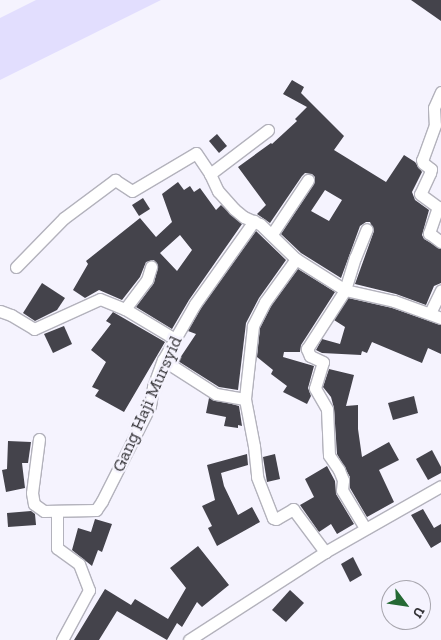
<!DOCTYPE html>
<style>
body{margin:0}
#map{position:relative;width:441px;height:640px;overflow:hidden;background:#f5f3fe;font-family:"Zilla Slab",serif}
div>[style]{position:absolute}
.green>*{inset:0;background:#e2defe}
.building>*{inset:0;background:#44434b}
.roads{filter:drop-shadow(1px 0 #b3b2bc) drop-shadow(-1px 0 #b3b2bc) drop-shadow(0 1px #b3b2bc) drop-shadow(0 -1px #b3b2bc)}
.minor>*{height:11px;margin:-5.5px;padding:0 5.5px;transform-origin:5.5px;border-radius:5.5px;background:#fff}
span{translate:-50% -50%;white-space:nowrap;text-align:center;line-height:1.15;-webkit-text-stroke:5px #f5f3fe;paint-order:stroke}
.street-label{font-size:18px;color:#343337}
.north{position:absolute;left:381px;top:580px;width:50px;height:50px;box-sizing:border-box;background:#f5f3fe;border:1px solid #a8a6ae;border-radius:50%;rotate:121deg;font-size:14px;font-weight:700;line-height:20px;text-align:center;color:#343337}
.north::after{content:'';display:block;margin:auto;width:18px;height:22px;background:#256934;clip-path:polygon(50% 0,100% 100%,50% 72%,0 100%)}
</style>
<div id="map">
<div class="green">
<i style="clip-path:polygon(36px 0,161px 0,0 80px,0 18px)"></i>
</div>
<div class="building">
<i style="clip-path:polygon(411px 0,441px 0,441px 21px)"></i>
<i style="clip-path:polygon(evenodd,292px 80px,304px 87px,301px 93px,344px 136px,334px 150px,386px 182px,404px 155px,415px 162px,422px 172px,412px 192px,415px 200px,429px 210px,422px 235px,424px 239px,441px 249px,441px 283px,434px 286px,426px 305px,396px 294px,355px 284px,374px 231px,370px 222px,366px 222px,360px 226px,341px 278px,301px 253px,281px 234px,314px 184px,315px 177px,312px 174px,305px 173px,302px 176px,270px 223px,257px 214px,266px 205px,238px 167px,271px 143px,272px 144px,297px 121px,295px 119px,307px 107px,283px 94px,292px 80px,325px 190px,342px 200px,329px 221px,311px 211px,325px 190px)"></i>
<i style="clip-path:polygon(217px 134px,227px 146px,219px 153px,209px 141px)"></i>
<i style="clip-path:polygon(evenodd,178px 182px,184px 190px,190px 186px,194px 192px,200px 188px,216px 210px,221px 205px,242px 224px,189px 300px,172px 329px,136px 307px,154px 283px,158px 266px,154px 260px,146px 262px,140px 277px,122px 300px,99px 290px,85px 298px,73px 290px,88px 264px,86px 261px,140px 218px,156px 237px,172px 222px,162px 194px,178px 182px,180px 235px,192px 250px,177px 271px,160px 253px,180px 235px)"></i>
<i style="clip-path:polygon(143px 198px,150px 209px,139px 216px,132px 205px)"></i>
<i style="clip-path:polygon(256px 231px,286px 260px,259px 298px,246px 323px,238px 390px,219px 387px,178px 361px,196px 334px,188px 331px,201px 308px)"></i>
<i style="clip-path:polygon(298px 269px,335px 292px,301px 345px,300px 352px,284px 352px,283px 357px,314px 366px,308px 388px,311px 396px,307px 404px,283px 392px,287px 386px,271px 374px,273px 370px,257px 357px,260px 328px,271px 306px)"></i>
<i style="clip-path:polygon(42px 283px,65px 298px,57px 310px,35px 321px,23px 313px)"></i>
<i style="clip-path:polygon(348px 298px,392px 308px,441px 325px,441px 354px,428px 348px,422px 363px,372px 342px,367px 353px,357px 349px,362px 351px,361px 355px,322px 353px,316px 350px,322px 339px,340px 344px,345px 327px,334px 320px)"></i>
<i style="clip-path:polygon(113px 312px,165px 342px,124px 412px,95px 396px,99px 390px,92px 387px,106px 362px,91px 350px,111px 324px,106px 321px)"></i>
<i style="clip-path:polygon(64px 326px,72px 344px,53px 353px,44px 334px)"></i>
<i style="clip-path:polygon(329px 369px,354px 375px,346px 406px,358px 405px,358px 429px,362px 457px,389px 442px,399px 460px,379px 470px,394px 502px,367px 517px,350px 488px,350px 477px,337px 454px,334px 408px,331px 397px,323px 387px)"></i>
<i style="clip-path:polygon(414px 396px,418px 413px,393px 420px,388px 403px)"></i>
<i style="clip-path:polygon(209px 398px,239px 406px,242px 426px,238px 425px,238px 428px,224px 426px,226px 417px,206px 413px)"></i>
<i style="clip-path:polygon(8px 441px,31px 442px,28px 463px,22px 463px,25px 488px,6px 492px,2px 470px,7px 469px)"></i>
<i style="clip-path:polygon(432px 450px,441px 467px,441px 473px,428px 480px,416px 459px)"></i>
<i style="clip-path:polygon(247px 454px,248px 465px,221px 473px,224px 486px,238px 515px,252px 507px,260px 522px,217px 546px,208px 528px,212px 526px,202px 506px,215px 500px,207px 465px)"></i>
<i style="clip-path:polygon(275px 454px,280px 479px,267px 482px,263px 457px)"></i>
<i style="clip-path:polygon(327px 466px,335px 481px,336px 494px,354px 524px,337px 534px,331px 524px,319px 532px,300px 505px,314px 497px,305px 479px)"></i>
<i style="clip-path:polygon(423px 509px,434px 528px,441px 524px,441px 542px,431px 548px,411px 515px)"></i>
<i style="clip-path:polygon(31px 511px,35px 514px,36px 525px,8px 527px,7px 513px)"></i>
<i style="clip-path:polygon(95px 519px,112px 524px,102px 552px,98px 550px,92px 566px,72px 550px,78px 528px,91px 532px)"></i>
<i style="clip-path:polygon(198px 546px,229px 585px,202px 607px,197px 602px,182px 627px,177px 623px,167px 640px,117px 611px,99px 640px,74px 640px,105px 589px,131px 605px,135px 599px,168px 619px,186px 588px,170px 568px)"></i>
<i style="clip-path:polygon(353px 557px,362px 575px,350px 582px,341px 564px)"></i>
<i style="clip-path:polygon(290px 590px,304px 603px,286px 622px,272px 610px)"></i>
</div>
<div class="roads">
<div class="minor">
<i style="left:441px;top:92px;width:17px;rotate:114deg"></i>
<i style="left:434px;top:108px;width:17px;rotate:87deg"></i>
<i style="left:435px;top:125px;width:37px;rotate:110deg"></i>
<i style="left:422px;top:160px;width:3px;rotate:72deg"></i>
<i style="left:423px;top:163px;width:10px;rotate:37deg"></i>
<i style="left:431px;top:169px;width:4px;rotate:104deg"></i>
<i style="left:430px;top:173px;width:23px;rotate:115deg"></i>
<i style="left:420px;top:194px;width:22px;rotate:36deg"></i>
<i style="left:438px;top:207px;width:28px;rotate:109deg"></i>
<i style="left:429px;top:233px;width:15px;rotate:37deg"></i>
<i style="left:268px;top:130px;width:73px;rotate:142.8deg"></i>
<i style="left:210px;top:174px;width:19px;rotate:65deg"></i>
<i style="left:218px;top:191px;width:24px;rotate:48deg"></i>
<i style="left:234px;top:209px;width:13px;rotate:39deg"></i>
<i style="left:244px;top:217px;width:17px;rotate:24deg"></i>
<i style="left:260px;top:224px;width:50px;rotate:44.2deg"></i>
<i style="left:296px;top:259px;width:58px;rotate:32.3deg"></i>
<i style="left:345px;top:290px;width:50px;rotate:12.7deg"></i>
<i style="left:394px;top:301px;width:50px;rotate:19.9deg"></i>
<i style="left:272px;top:234px;width:65px;rotate:-56.3deg"></i>
<i style="left:296px;top:259px;width:53px;rotate:125.8deg"></i>
<i style="left:265px;top:302px;width:27px;rotate:117deg"></i>
<i style="left:253px;top:326px;width:73px;rotate:96.3deg"></i>
<i style="left:245px;top:399px;width:48px;rotate:79.2deg"></i>
<i style="left:254px;top:446px;width:31px;rotate:84deg"></i>
<i style="left:257px;top:477px;width:44px;rotate:68.7deg"></i>
<i style="left:273px;top:518px;width:3px;rotate:18deg"></i>
<i style="left:276px;top:519px;width:20px;rotate:-30deg"></i>
<i style="left:293px;top:509px;width:54px;rotate:53.3deg"></i>
<i style="left:16px;top:267px;width:69px;rotate:-45.6deg"></i>
<i style="left:64px;top:218px;width:64px;rotate:-36.7deg"></i>
<i style="left:115px;top:180px;width:20px;rotate:33deg"></i>
<i style="left:132px;top:191px;width:74px;rotate:-30.7deg"></i>
<i style="left:196px;top:153px;width:25px;rotate:56deg"></i>
<i style="left:125px;top:309px;width:58px;rotate:31deg"></i>
<i style="left:0;top:311px;width:12px;rotate:20deg"></i>
<i style="left:11px;top:315px;width:27px;rotate:31deg"></i>
<i style="left:34px;top:329px;width:72px;rotate:-24.4deg"></i>
<i style="left:100px;top:299px;width:27px;rotate:22deg"></i>
<i style="left:125px;top:309px;width:36px;rotate:-53deg"></i>
<i style="left:147px;top:280px;width:14px;rotate:-73deg"></i>
<i style="left:430px;top:313px;width:25px;rotate:-64deg"></i>
<i style="left:163px;top:360px;width:63px;rotate:32.7deg"></i>
<i style="left:216px;top:394px;width:29px;rotate:10deg"></i>
<i style="left:39px;top:439px;width:54px;rotate:97.4deg"></i>
<i style="left:32px;top:493px;width:11px;rotate:80deg"></i>
<i style="left:34px;top:504px;width:12px;rotate:35deg"></i>
<i style="left:44px;top:511px;width:52px;rotate:-1.1deg"></i>
<i style="left:96px;top:510px;width:11px;rotate:-56deg"></i>
<i style="left:102px;top:501px;width:106px;rotate:-63.2deg"></i>
<i style="left:150px;top:406px;width:19px;rotate:-81deg"></i>
<i style="left:153px;top:387px;width:29px;rotate:-70deg"></i>
<i style="left:163px;top:360px;width:64px;rotate:-60.3deg"></i>
<i style="left:195px;top:304px;width:102px;rotate:-54.6deg"></i>
<i style="left:57px;top:511px;width:37px;rotate:90deg"></i>
<i style="left:57px;top:548px;width:27px;rotate:36deg"></i>
<i style="left:79px;top:564px;width:28px;rotate:69deg"></i>
<i style="left:89px;top:590px;width:57px;rotate:118.4deg"></i>
<i style="left:365px;top:528px;width:44px;rotate:-121.2deg"></i>
<i style="left:342px;top:490px;width:10px;rotate:-84deg"></i>
<i style="left:343px;top:480px;width:11px;rotate:-112deg"></i>
<i style="left:339px;top:470px;width:18px;rotate:-124deg"></i>
<i style="left:329px;top:455px;width:46px;rotate:-92.5deg"></i>
<i style="left:327px;top:409px;width:24px;rotate:-120deg"></i>
<i style="left:315px;top:388px;width:27px;rotate:-73deg"></i>
<i style="left:323px;top:362px;width:14px;rotate:-155deg"></i>
<i style="left:310px;top:356px;width:8px;rotate:-113deg"></i>
<i style="left:307px;top:349px;width:70px;rotate:-57.2deg"></i>
<i style="left:345px;top:290px;width:34px;rotate:-73deg"></i>
<i style="left:355px;top:258px;width:31px;rotate:-68deg"></i>
<i style="left:189px;top:640px;width:162px;rotate:-32.9deg"></i>
<i style="left:325px;top:552px;width:133px;rotate:-29.6deg"></i>
</div>
</div>
<div class="street-label">
<span style="left:147px;top:404px;rotate:-66deg">Gang Haji Mursyid</span>
</div>
<div class="north">U</div>
</div>
